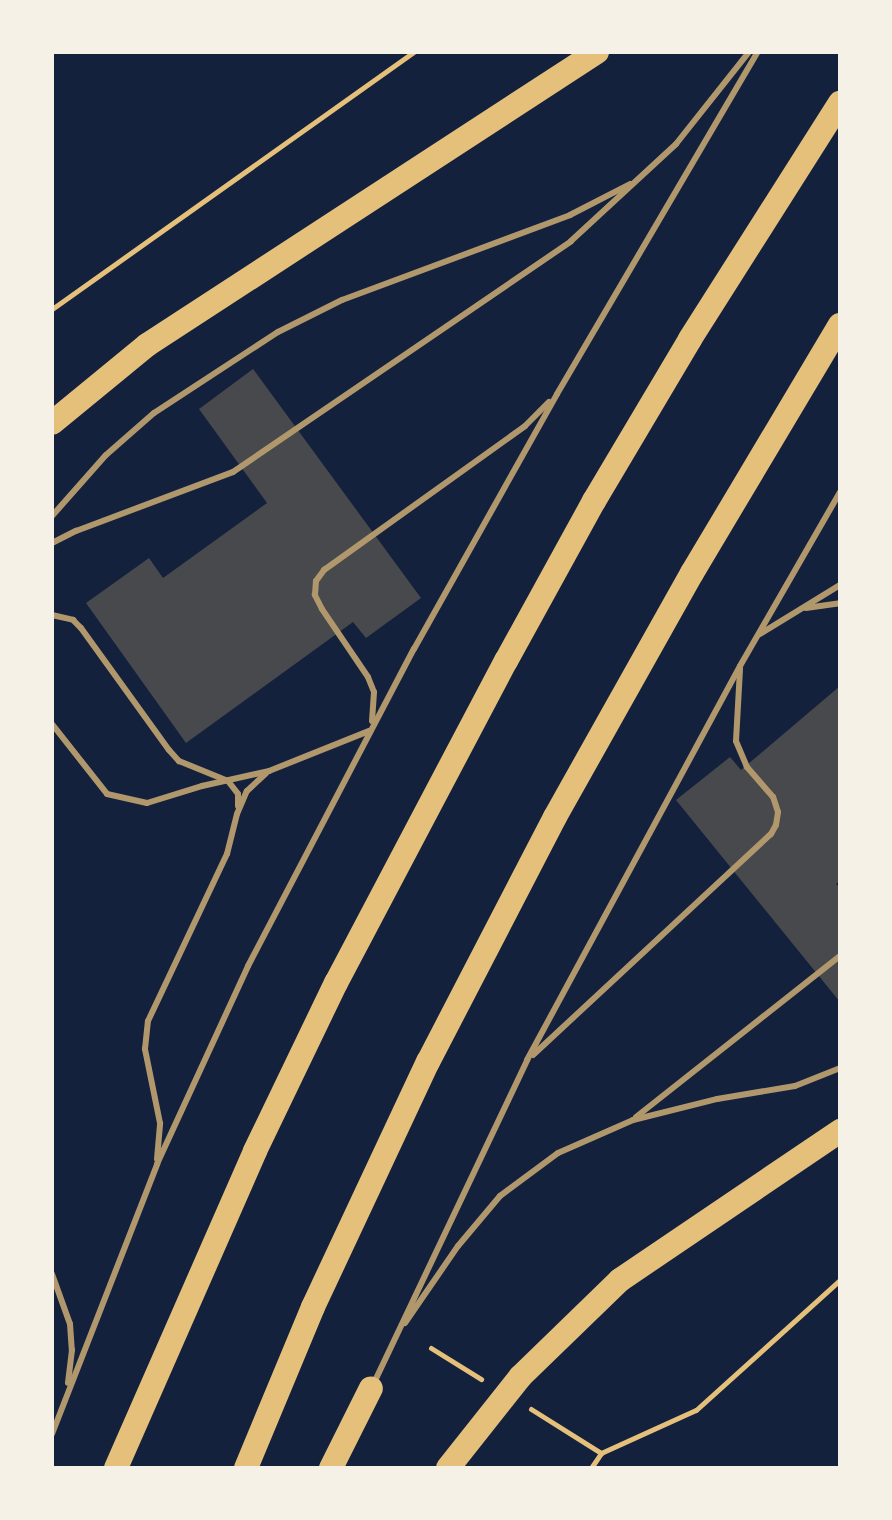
<!DOCTYPE html>
<style>
body{margin:0}
#map{position:relative;width:892px;height:1520px;overflow:hidden;background:#14213d;font-family:"Zilla Slab",serif}
div>[style]{position:absolute}
.building>*{inset:0;background:#48494c}
.path>*{height:5px;margin:-2.5px;padding:0 2.5px;transform-origin:2.5px;border-radius:2.5px;background:#e5c07b}
.service>*{height:6px;margin:-3px;padding:0 3px;transform-origin:3px;border-radius:3px;background:#b1986c}
.motorway>*{height:24px;margin:-12px;padding:0 12px;transform-origin:12px;border-radius:12px;background:#e5c07b}
span{translate:-50% -50%;white-space:nowrap;text-align:center;line-height:1.15;-webkit-text-stroke:6px #f6f1e7;paint-order:stroke}
.frame{position:absolute;inset:0;border:54px solid #f6f1e7;pointer-events:none}
</style>
<div id="map">
<div class="building">
<i style="clip-path:polygon(253px 369px,421px 598px,366px 638px,353px 622px,186px 743px,86px 603px,149px 558px,163px 578px,267px 503px,199px 409px)"></i>
<i style="clip-path:polygon(840px 686px,840px 881px,836px 884px,840px 888px,840px 1002px,676px 800px,730px 757px,741px 770px)"></i>
</div>
<div class="path">
<i style="left:52px;top:309px;width:444px;rotate:-35.4deg"></i>
<i style="left:431px;top:1348px;width:59px;rotate:31.8deg"></i>
<i style="left:531px;top:1409px;width:83px;rotate:32.2deg"></i>
<i style="left:591px;top:1468px;width:18px;rotate:-56deg"></i>
<i style="left:601px;top:1453px;width:104px;rotate:-24.4deg"></i>
<i style="left:696px;top:1410px;width:194px;rotate:-42.1deg"></i>
</div>
<div class="service">
<i style="left:52px;top:516px;width:81px;rotate:-48.5deg"></i>
<i style="left:106px;top:455px;width:64px;rotate:-41.2deg"></i>
<i style="left:154px;top:413px;width:148px;rotate:-33.2deg"></i>
<i style="left:278px;top:332px;width:72px;rotate:-26.6deg"></i>
<i style="left:342px;top:300px;width:243px;rotate:-20.4deg"></i>
<i style="left:570px;top:215px;width:68px;rotate:-27.3deg"></i>
<i style="left:52px;top:543px;width:27px;rotate:-27deg"></i>
<i style="left:76px;top:531px;width:168px;rotate:-20.6deg"></i>
<i style="left:233px;top:472px;width:409px;rotate:-34.3deg"></i>
<i style="left:571px;top:241px;width:143px;rotate:-42.7deg"></i>
<i style="left:676px;top:144px;width:117px;rotate:-51.6deg"></i>
<i style="left:806px;top:608px;width:34px;rotate:-8deg"></i>
<i style="left:52px;top:615px;width:22px;rotate:13deg"></i>
<i style="left:73px;top:620px;width:11px;rotate:45deg"></i>
<i style="left:81px;top:628px;width:150px;rotate:54.2deg"></i>
<i style="left:169px;top:750px;width:15px;rotate:48deg"></i>
<i style="left:179px;top:761px;width:53px;rotate:22.2deg"></i>
<i style="left:228px;top:781px;width:16px;rotate:52deg"></i>
<i style="left:238px;top:794px;width:12px;rotate:90deg"></i>
<i style="left:760px;top:634px;width:94px;rotate:-31.5deg"></i>
<i style="left:372px;top:721px;width:29px;rotate:-86deg"></i>
<i style="left:374px;top:692px;width:16px;rotate:-112deg"></i>
<i style="left:368px;top:677px;width:82px;rotate:-124.1deg"></i>
<i style="left:322px;top:609px;width:16px;rotate:-117deg"></i>
<i style="left:315px;top:595px;width:14px;rotate:-86deg"></i>
<i style="left:316px;top:581px;width:14px;rotate:-54deg"></i>
<i style="left:324px;top:570px;width:247px;rotate:-35.6deg"></i>
<i style="left:525px;top:426px;width:34px;rotate:-45deg"></i>
<i style="left:52px;top:724px;width:89px;rotate:51.8deg"></i>
<i style="left:107px;top:794px;width:41px;rotate:12.7deg"></i>
<i style="left:147px;top:803px;width:58px;rotate:-17.2deg"></i>
<i style="left:202px;top:786px;width:69px;rotate:-12.6deg"></i>
<i style="left:269px;top:771px;width:108px;rotate:-21.8deg"></i>
<i style="left:533px;top:1055px;width:325px;rotate:-42.9deg"></i>
<i style="left:771px;top:834px;width:10px;rotate:-61deg"></i>
<i style="left:776px;top:825px;width:13px;rotate:-81deg"></i>
<i style="left:778px;top:812px;width:16px;rotate:-108deg"></i>
<i style="left:773px;top:797px;width:40px;rotate:-131deg"></i>
<i style="left:747px;top:767px;width:28px;rotate:-113deg"></i>
<i style="left:736px;top:741px;width:72px;rotate:-86.8deg"></i>
<i style="left:636px;top:1117px;width:260px;rotate:-38.3deg"></i>
<i style="left:157px;top:1159px;width:36px;rotate:-85deg"></i>
<i style="left:160px;top:1123px;width:76px;rotate:-101.5deg"></i>
<i style="left:145px;top:1049px;width:28px;rotate:-84deg"></i>
<i style="left:148px;top:1021px;width:185px;rotate:-64.7deg"></i>
<i style="left:227px;top:854px;width:41px;rotate:-76deg"></i>
<i style="left:237px;top:814px;width:25px;rotate:-67deg"></i>
<i style="left:247px;top:791px;width:26px;rotate:-43deg"></i>
<i style="left:52px;top:1274px;width:53px;rotate:70.2deg"></i>
<i style="left:70px;top:1324px;width:26px;rotate:86deg"></i>
<i style="left:72px;top:1350px;width:33px;rotate:97deg"></i>
<i style="left:405px;top:1323px;width:93px;rotate:-55.5deg"></i>
<i style="left:458px;top:1246px;width:65px;rotate:-50deg"></i>
<i style="left:500px;top:1196px;width:72px;rotate:-36.6deg"></i>
<i style="left:558px;top:1153px;width:82px;rotate:-23.7deg"></i>
<i style="left:633px;top:1120px;width:87px;rotate:-14deg"></i>
<i style="left:717px;top:1099px;width:79px;rotate:-9.5deg"></i>
<i style="left:795px;top:1086px;width:48px;rotate:-21.8deg"></i>
<i style="left:373px;top:1385px;width:360px;rotate:-64.6deg"></i>
<i style="left:527px;top:1060px;width:448px;rotate:-61.6deg"></i>
<i style="left:740px;top:666px;width:201px;rotate:-60.1deg"></i>
<i style="left:52px;top:1434px;width:290px;rotate:-68.7deg"></i>
<i style="left:157px;top:1164px;width:218px;rotate:-65.3deg"></i>
<i style="left:248px;top:966px;width:358px;rotate:-62.4deg"></i>
<i style="left:414px;top:649px;width:292px;rotate:-60.7deg"></i>
<i style="left:557px;top:394px;width:397px;rotate:-59.6deg"></i>
</div>
<div class="motorway">
<i style="left:52px;top:423px;width:123px;rotate:-39.4deg"></i>
<i style="left:147px;top:345px;width:537px;rotate:-33.07deg"></i>
<i style="left:116px;top:1468px;width:346px;rotate:-66.3deg"></i>
<i style="left:255px;top:1151px;width:187px;rotate:-64.3deg"></i>
<i style="left:336px;top:983px;width:364px;rotate:-62.2deg"></i>
<i style="left:506px;top:661px;width:183px;rotate:-61.2deg"></i>
<i style="left:594px;top:501px;width:188px;rotate:-59.3deg"></i>
<i style="left:690px;top:339px;width:280px;rotate:-57.6deg"></i>
<i style="left:246px;top:1468px;width:174px;rotate:-67.4deg"></i>
<i style="left:313px;top:1307px;width:271px;rotate:-64.9deg"></i>
<i style="left:428px;top:1062px;width:276px;rotate:-62.6deg"></i>
<i style="left:555px;top:817px;width:280px;rotate:-60.7deg"></i>
<i style="left:692px;top:573px;width:289px;rotate:-59.2deg"></i>
<i style="left:331px;top:1468px;width:89px;rotate:-63.4deg"></i>
<i style="left:448px;top:1468px;width:117px;rotate:-51.6deg"></i>
<i style="left:521px;top:1376px;width:138px;rotate:-44.1deg"></i>
<i style="left:620px;top:1280px;width:266px;rotate:-34.1deg"></i>
</div>
<div class="frame"></div>
</div>
